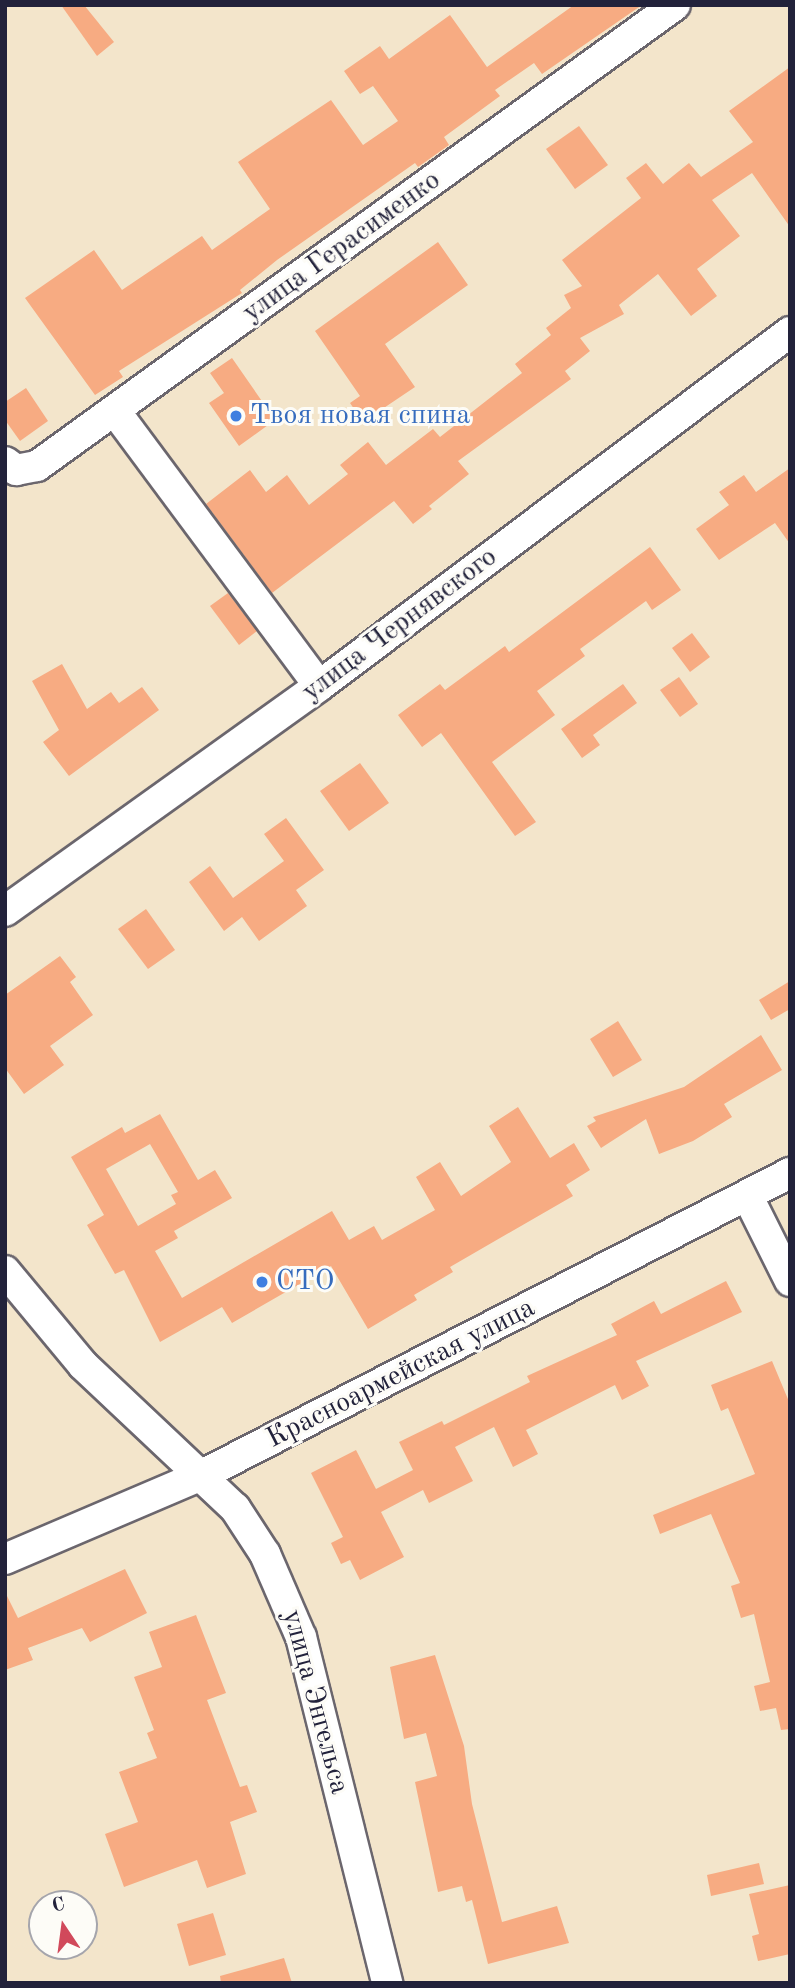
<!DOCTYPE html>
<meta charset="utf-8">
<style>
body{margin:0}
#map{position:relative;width:795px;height:1988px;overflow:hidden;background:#f3e5cb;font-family:"Old Standard TT",serif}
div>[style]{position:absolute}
.building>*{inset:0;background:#f7ab82}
.roads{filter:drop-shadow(2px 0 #6b666d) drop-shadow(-2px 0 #6b666d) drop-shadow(0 2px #6b666d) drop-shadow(0 -2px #6b666d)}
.minor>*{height:30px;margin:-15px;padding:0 15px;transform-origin:15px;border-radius:15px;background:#fff}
.dots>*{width:19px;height:19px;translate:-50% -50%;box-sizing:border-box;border:4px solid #fdfcf7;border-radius:50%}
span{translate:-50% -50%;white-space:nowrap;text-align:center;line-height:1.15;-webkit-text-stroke:6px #fdfcf7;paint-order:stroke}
.street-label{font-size:28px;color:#22223b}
.shop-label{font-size:28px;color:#366cbe}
.left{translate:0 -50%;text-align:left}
.frame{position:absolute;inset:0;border:7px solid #22223b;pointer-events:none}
.north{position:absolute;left:28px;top:1890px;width:70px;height:70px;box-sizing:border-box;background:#fdfcf7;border:2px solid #a5a5ac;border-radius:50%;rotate:347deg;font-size:19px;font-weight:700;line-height:28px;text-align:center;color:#22223b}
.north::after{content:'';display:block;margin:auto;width:24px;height:32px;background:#d1495b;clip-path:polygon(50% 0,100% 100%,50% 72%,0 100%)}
</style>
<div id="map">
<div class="building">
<i style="clip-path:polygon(61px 5px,84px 5px,114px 42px,97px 56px)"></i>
<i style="clip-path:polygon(574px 5px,642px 5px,542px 74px,534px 63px,495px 90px,500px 96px,444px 137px,449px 145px,418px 167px,415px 163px,277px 260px,240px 290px,242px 293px,119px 371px,123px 377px,95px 395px,25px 298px,94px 250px,122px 290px,202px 236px,212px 250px,270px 209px,238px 162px,331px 100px,363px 145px,398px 121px,373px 86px,360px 94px,344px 71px,380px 46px,389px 59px,450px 15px,487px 67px)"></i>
<i style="clip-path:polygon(790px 67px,790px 227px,752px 173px,712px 200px,740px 236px,697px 269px,717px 296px,691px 316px,658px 274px,619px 305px,624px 314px,580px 338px,590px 351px,565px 371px,571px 379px,458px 461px,469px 474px,429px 506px,432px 509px,413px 524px,394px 501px,272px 593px,206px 504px,250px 470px,266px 492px,287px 475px,309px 505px,348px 474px,340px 465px,368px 442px,386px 465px,433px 429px,440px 437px,522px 373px,515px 364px,551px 335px,546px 328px,571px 308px,564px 295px,582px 286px,562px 260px,641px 198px,626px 178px,646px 163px,663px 184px,689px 163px,701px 177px,753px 142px,729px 111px)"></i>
<i style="clip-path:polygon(579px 126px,608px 165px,575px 189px,546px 149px)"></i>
<i style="clip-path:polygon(438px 242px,468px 285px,385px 344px,415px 387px,363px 422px,350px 403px,360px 396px,315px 331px)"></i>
<i style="clip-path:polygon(232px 358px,275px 420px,239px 446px,209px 403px,224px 393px,210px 373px)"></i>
<i style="clip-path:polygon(26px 388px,48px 421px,20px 441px,5px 420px,5px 402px)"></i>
<i style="clip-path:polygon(790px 468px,790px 544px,775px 523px,719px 560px,696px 529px,729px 505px,719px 492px,744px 475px,756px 492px)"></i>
<i style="clip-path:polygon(650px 547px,681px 590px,652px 610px,646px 601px,580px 649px,585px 656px,537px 691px,555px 715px,492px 762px,536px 822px,515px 836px,441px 733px,422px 747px,398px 715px,440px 684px,445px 690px,505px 646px,509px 652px)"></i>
<i style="clip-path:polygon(228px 593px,257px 631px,239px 645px,210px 606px)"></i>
<i style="clip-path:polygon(692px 633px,710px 657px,690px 672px,672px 648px)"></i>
<i style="clip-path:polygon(62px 664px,87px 709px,111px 692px,119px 703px,142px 687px,159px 710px,69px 776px,43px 742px,59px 730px,32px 681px)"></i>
<i style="clip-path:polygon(679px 677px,698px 704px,680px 717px,660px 690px)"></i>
<i style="clip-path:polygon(623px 684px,637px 703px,593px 735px,600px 745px,582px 758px,561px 729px)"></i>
<i style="clip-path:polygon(360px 763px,389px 803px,349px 831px,320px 791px)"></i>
<i style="clip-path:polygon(286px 818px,324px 870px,296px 890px,307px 906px,259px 941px,242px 917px,224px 931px,189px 882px,210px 866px,233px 898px,284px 861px,264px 834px)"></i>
<i style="clip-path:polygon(146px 909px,175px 950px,148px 969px,118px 929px)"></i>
<i style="clip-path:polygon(60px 956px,76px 977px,70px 982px,93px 1015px,50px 1046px,64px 1065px,24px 1094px,5px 1068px,5px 995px)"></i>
<i style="clip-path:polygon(790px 981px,790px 1009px,771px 1020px,759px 1000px)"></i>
<i style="clip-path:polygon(618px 1021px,642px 1060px,613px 1077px,590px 1039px)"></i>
<i style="clip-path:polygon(761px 1035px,782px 1070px,724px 1104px,732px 1117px,693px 1141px,659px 1154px,646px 1119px,601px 1148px,587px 1126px,596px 1121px,593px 1117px,684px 1087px)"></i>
<i style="clip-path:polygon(evenodd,518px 1107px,550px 1158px,574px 1143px,590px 1170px,566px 1185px,573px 1196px,450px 1267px,453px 1272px,414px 1295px,417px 1300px,368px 1329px,331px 1266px,232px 1323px,222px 1307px,160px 1342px,124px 1270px,115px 1274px,87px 1225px,104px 1215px,71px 1157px,122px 1127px,125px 1133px,160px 1114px,198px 1180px,215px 1170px,232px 1198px,174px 1231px,178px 1238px,155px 1251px,182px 1298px,332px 1211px,349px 1240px,374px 1226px,382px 1240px,435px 1210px,416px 1177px,440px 1162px,461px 1196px,511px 1162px,489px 1126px,518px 1107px,150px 1144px,178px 1192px,171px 1195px,176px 1204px,138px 1226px,106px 1169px,150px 1144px)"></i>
<i style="clip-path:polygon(726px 1281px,742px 1312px,636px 1361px,649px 1386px,622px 1400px,615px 1385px,526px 1430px,538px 1454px,513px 1467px,494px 1427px,455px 1447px,473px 1481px,429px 1503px,423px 1490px,381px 1512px,404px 1557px,360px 1580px,350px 1560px,341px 1564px,331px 1543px,343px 1537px,311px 1473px,356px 1450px,376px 1489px,413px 1470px,399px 1442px,442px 1421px,444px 1425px,530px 1382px,527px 1376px,617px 1335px,611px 1324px,654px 1301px,661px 1314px)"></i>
<i style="clip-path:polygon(772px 1361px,790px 1404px,790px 1729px,781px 1730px,776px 1708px,760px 1711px,754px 1686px,770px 1682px,754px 1614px,741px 1618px,731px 1586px,740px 1583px,711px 1514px,660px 1534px,653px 1515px,755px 1474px,728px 1408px,721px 1411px,711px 1385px)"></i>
<i style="clip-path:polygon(125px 1569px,147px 1613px,90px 1642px,82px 1628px,28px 1648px,33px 1660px,5px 1670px,5px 1592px,18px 1618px)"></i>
<i style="clip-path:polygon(196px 1615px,226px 1693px,207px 1700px,240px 1787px,247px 1785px,257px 1812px,230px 1822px,246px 1874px,207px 1888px,197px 1860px,124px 1887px,105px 1834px,138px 1822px,119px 1772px,157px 1758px,147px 1733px,154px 1730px,134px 1677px,162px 1667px,149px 1632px)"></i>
<i style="clip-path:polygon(435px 1655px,464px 1746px,472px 1804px,502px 1922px,557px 1906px,569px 1943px,488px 1964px,472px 1900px,466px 1902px,462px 1886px,438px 1892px,415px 1782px,437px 1776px,426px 1733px,404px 1739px,390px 1667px)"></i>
<i style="clip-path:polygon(759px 1863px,764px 1884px,711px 1896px,707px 1875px)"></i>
<i style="clip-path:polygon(790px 1885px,790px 1954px,758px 1961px,752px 1936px,759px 1934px,749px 1894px)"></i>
<i style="clip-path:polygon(213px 1913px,226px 1955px,189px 1966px,177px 1924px)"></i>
<i style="clip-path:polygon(284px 1958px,292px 1983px,221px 1983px,220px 1976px)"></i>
</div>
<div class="roads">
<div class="minor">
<i style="left:115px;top:411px;width:342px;rotate:53.4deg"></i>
<i style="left:5px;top:462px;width:14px;rotate:36deg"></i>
<i style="left:16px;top:470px;width:21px;rotate:-11deg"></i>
<i style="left:37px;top:466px;width:787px;rotate:-35.85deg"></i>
<i style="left:5px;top:911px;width:386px;rotate:-35.6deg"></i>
<i style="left:319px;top:686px;width:589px;rotate:-36.93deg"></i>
<i style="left:748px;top:1197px;width:94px;rotate:63.4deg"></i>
<i style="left:5px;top:1271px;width:122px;rotate:50.3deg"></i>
<i style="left:83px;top:1365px;width:209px;rotate:43.3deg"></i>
<i style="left:235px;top:1508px;width:55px;rotate:56.9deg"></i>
<i style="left:265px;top:1554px;width:90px;rotate:66.6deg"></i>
<i style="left:301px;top:1637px;width:357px;rotate:76deg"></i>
<i style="left:5px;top:1559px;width:214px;rotate:-23.1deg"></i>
<i style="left:202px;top:1475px;width:661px;rotate:-27.19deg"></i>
</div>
</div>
<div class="dots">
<i style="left:236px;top:416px;background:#3f7fe0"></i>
<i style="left:262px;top:1282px;background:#3f7fe0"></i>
</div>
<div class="street-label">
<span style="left:342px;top:247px;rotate:-36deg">улица Герасименко</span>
<span style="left:400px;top:625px;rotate:-37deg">улица Чернявского</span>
<span style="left:401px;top:1374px;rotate:-27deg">Красноармейская улица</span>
<span style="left:315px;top:1702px;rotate:75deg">улица Энгельса</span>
</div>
<div class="shop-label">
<span class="left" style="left:250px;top:416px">Твоя новая спина</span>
<span class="left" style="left:276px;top:1282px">СТО</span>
</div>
<div class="frame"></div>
<div class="north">С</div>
</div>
